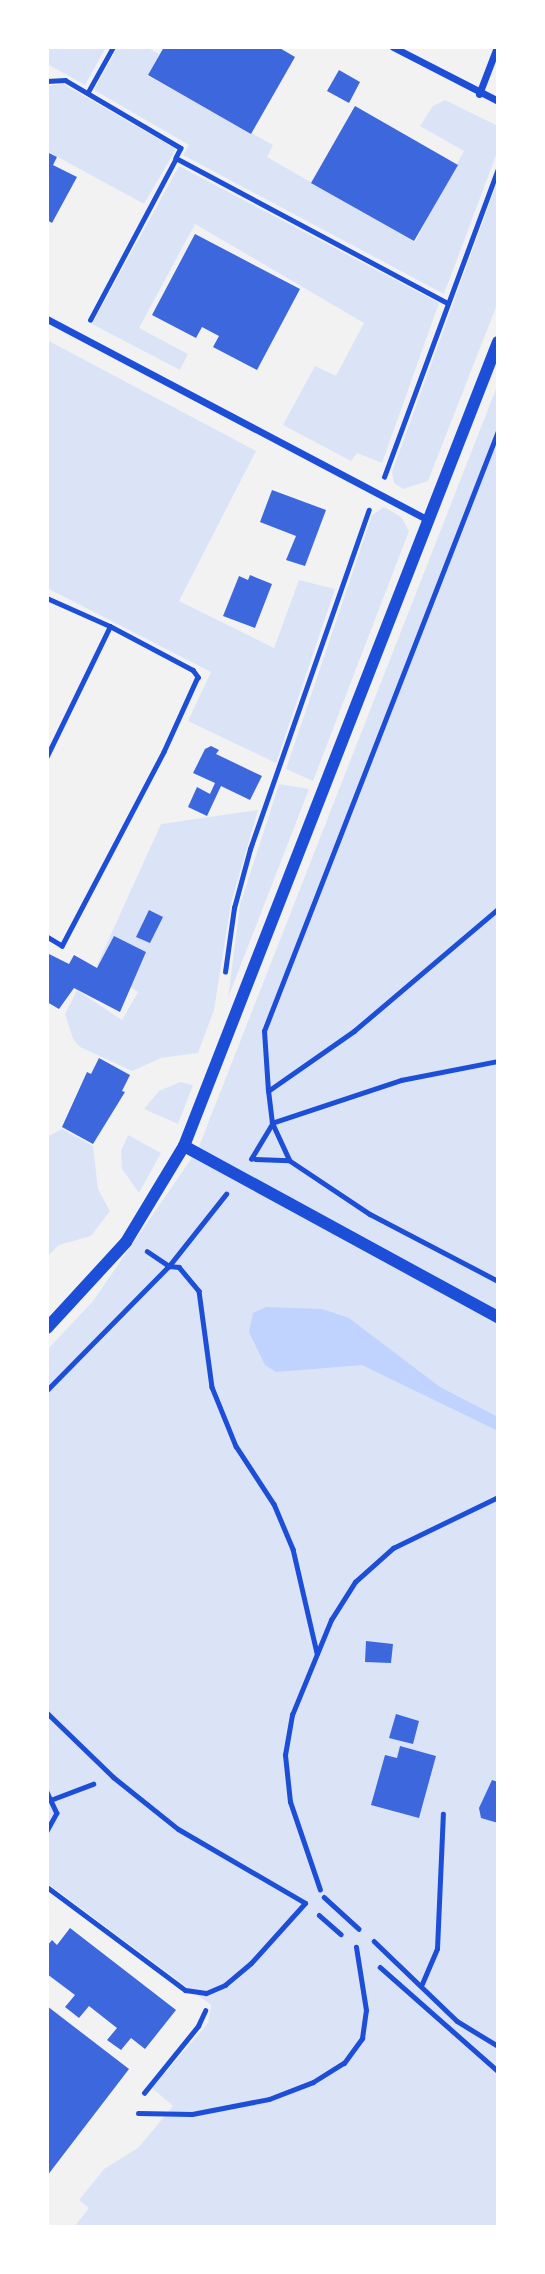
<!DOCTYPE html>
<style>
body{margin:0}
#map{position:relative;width:545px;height:2274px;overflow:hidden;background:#f2f2f2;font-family:Lato,sans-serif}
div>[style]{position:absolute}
.green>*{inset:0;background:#dbe4f7}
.water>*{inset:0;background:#bfd3fe}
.building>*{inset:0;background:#3d67dc}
.path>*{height:4.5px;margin:-2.25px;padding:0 2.25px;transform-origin:2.25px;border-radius:2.25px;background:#1d4ed8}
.service>*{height:5px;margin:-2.5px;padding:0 2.5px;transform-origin:2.5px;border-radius:2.5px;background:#1d4ed8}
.minor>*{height:7px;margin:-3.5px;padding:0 3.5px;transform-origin:3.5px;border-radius:3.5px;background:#1d4ed8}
.tertiary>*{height:12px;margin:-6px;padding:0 6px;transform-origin:6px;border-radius:6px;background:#1d4ed8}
span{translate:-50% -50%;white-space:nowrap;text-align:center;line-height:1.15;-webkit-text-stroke:6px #fff;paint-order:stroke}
.frame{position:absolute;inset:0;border:49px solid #fff;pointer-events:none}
</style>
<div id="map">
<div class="green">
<i style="clip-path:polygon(47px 47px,106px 47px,85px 85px,47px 64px)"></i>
<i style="clip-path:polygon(118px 47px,146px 47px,159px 54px,148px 76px,273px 145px,267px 157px,415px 242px,464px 151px,420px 126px,433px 106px,445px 100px,498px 126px,498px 150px,444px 294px,183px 155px,189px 145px,94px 90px)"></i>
<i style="clip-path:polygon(63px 84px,176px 149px,144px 204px,47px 151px,47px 86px)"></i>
<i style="clip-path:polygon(179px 166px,439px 303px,382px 463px,357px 453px,351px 461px,283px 425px,315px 366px,336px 376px,364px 323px,195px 224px,139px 328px,188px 354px,180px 370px,92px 324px)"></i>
<i style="clip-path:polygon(498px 180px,498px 302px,428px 481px,403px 489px,394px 483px,392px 472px)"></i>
<i style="clip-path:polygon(47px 340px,256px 451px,179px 601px,274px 648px,299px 580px,335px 589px,276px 763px,188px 721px,211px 672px,47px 588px)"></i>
<i style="clip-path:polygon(498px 384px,498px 2227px,74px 2227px,89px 2208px,79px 2200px,104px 2169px,138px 2148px,173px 2106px,152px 2088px,208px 2023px,211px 2005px,47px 1883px,47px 1350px,93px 1301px,198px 1149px)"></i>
<i style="clip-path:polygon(384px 507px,401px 517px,409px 531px,313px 781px,286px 769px,372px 515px)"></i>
<i style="clip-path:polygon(279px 784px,309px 789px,228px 998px,240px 905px)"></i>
<i style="clip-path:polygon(258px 810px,231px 903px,214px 1010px,198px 1053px,161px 1058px,132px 1071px,80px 1047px,73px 1039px,65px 1014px,77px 990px,122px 1020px,138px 992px,97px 965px,161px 824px)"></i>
<i style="clip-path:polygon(180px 1082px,193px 1085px,178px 1124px,144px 1109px,159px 1091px)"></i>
<i style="clip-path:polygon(62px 1129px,93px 1146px,98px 1189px,110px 1211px,91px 1236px,59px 1245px,47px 1257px,47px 1137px)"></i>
<i style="clip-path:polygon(128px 1135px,161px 1153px,139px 1193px,122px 1169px,121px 1151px)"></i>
</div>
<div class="water">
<i style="clip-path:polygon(266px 1307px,322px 1309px,349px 1318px,440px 1387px,498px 1417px,498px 1431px,362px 1365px,276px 1372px,265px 1365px,249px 1332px,253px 1313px)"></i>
</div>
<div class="building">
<i style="clip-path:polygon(164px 47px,278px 47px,295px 57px,251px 134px,148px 75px)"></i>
<i style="clip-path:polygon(339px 70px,360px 82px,349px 103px,327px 91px)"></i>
<i style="clip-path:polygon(355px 106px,458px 165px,414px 241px,311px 183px)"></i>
<i style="clip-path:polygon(47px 152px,57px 157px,53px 165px,77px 177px,52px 223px,47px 220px)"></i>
<i style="clip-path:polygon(195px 234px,300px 289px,257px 370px,213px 347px,219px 336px,202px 327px,196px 338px,152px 315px)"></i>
<i style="clip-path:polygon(272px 490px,326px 510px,305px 566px,286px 560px,296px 536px,260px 522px)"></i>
<i style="clip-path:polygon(250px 575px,272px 584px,255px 628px,223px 616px,239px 576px,248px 580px)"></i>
<i style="clip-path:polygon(211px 746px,219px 750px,216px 754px,262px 776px,250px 800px,221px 786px,207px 816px,188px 807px,197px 787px,210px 794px,215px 783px,193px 773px,205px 749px)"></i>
<i style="clip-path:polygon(149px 910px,163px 917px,150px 943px,136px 937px)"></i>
<i style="clip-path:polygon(114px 936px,146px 952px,120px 1012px,74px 988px,59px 1009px,47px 1002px,47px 953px,69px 964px,74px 955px,97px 968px)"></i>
<i style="clip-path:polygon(99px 1058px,130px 1075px,122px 1091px,125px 1092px,93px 1144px,62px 1127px,87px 1072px,91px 1074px)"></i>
<i style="clip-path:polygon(366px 1641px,393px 1644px,391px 1663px,365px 1662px)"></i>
<i style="clip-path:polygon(396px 1714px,419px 1721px,413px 1744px,389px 1738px)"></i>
<i style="clip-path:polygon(400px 1746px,436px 1756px,419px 1818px,371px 1805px,385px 1755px,397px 1758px)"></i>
<i style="clip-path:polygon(492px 1780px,498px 1782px,498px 1823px,481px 1818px,479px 1808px)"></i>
<i style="clip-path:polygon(70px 1928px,176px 2010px,145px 2049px,131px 2038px,121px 2050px,107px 2040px,117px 2028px,89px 2006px,79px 2018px,65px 2007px,75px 1995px,47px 1974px,47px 1946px,52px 1940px,57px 1945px)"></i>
<i style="clip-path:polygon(47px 2006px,129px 2069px,47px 2176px)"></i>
</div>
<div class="path">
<i style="left:47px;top:81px;width:18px;rotate:-3deg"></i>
<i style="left:65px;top:80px;width:134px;rotate:30.4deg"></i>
<i style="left:181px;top:148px;width:11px;rotate:117deg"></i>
<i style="left:176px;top:158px;width:308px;rotate:28.1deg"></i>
<i style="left:88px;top:92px;width:51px;rotate:-60.9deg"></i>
<i style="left:90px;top:320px;width:183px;rotate:-62deg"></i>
<i style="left:384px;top:477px;width:328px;rotate:-69.7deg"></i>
<i style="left:47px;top:598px;width:69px;rotate:24deg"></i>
<i style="left:110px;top:626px;width:94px;rotate:27.9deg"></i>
<i style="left:193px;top:670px;width:9px;rotate:54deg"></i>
<i style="left:198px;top:677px;width:82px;rotate:114.4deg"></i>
<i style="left:164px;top:752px;width:219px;rotate:117.7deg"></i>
<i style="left:62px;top:946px;width:17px;rotate:-149deg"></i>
<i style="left:47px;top:756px;width:144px;rotate:-64.1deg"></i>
<i style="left:225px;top:972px;width:65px;rotate:-82deg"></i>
<i style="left:234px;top:908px;width:61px;rotate:-74.8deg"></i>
<i style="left:250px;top:849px;width:359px;rotate:-70.7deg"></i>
<i style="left:268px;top:1091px;width:60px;rotate:-93.8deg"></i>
<i style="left:264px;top:1031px;width:644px;rotate:-68.69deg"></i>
<i style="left:272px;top:1123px;width:136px;rotate:-18.4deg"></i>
<i style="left:401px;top:1080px;width:99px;rotate:-11.1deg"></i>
<i style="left:251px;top:1159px;width:41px;rotate:-59deg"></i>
<i style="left:255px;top:1159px;width:34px;rotate:2deg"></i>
<i style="left:289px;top:1160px;width:97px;rotate:33.7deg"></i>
<i style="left:370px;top:1214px;width:144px;rotate:27.6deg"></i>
<i style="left:289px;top:1160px;width:41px;rotate:-114.7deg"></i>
<i style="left:272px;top:1123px;width:32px;rotate:-97deg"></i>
<i style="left:268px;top:1091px;width:105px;rotate:-34.9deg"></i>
<i style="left:354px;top:1031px;width:189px;rotate:-40.3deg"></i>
<i style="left:147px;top:1251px;width:27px;rotate:34deg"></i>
<i style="left:169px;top:1266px;width:10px;rotate:6deg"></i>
<i style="left:179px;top:1267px;width:31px;rotate:50deg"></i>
<i style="left:199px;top:1291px;width:97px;rotate:82.3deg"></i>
<i style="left:212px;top:1387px;width:64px;rotate:67.9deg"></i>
<i style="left:236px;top:1446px;width:69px;rotate:56.8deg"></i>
<i style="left:274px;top:1504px;width:49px;rotate:67.1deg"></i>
<i style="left:293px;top:1549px;width:107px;rotate:77deg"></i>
<i style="left:47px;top:1390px;width:174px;rotate:-45.5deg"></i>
<i style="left:169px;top:1266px;width:92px;rotate:-51.6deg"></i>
<i style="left:47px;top:1792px;width:23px;rotate:65deg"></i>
<i style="left:57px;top:1813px;width:21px;rotate:119deg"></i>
<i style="left:53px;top:1799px;width:43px;rotate:-20.6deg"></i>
<i style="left:320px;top:1890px;width:93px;rotate:-108.8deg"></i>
<i style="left:290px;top:1802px;width:47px;rotate:-96.1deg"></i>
<i style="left:285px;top:1755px;width:41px;rotate:-80.1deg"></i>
<i style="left:292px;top:1715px;width:103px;rotate:-67.7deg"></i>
<i style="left:331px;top:1620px;width:45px;rotate:-57.7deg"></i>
<i style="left:355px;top:1582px;width:51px;rotate:-41.8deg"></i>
<i style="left:393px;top:1548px;width:117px;rotate:-25.9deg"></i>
<i style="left:324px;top:1897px;width:47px;rotate:42.4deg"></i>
<i style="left:319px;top:1915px;width:29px;rotate:41deg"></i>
<i style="left:374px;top:1941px;width:115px;rotate:43.9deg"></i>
<i style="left:457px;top:2021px;width:48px;rotate:31.4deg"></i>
<i style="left:380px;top:1967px;width:157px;rotate:41.4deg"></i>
<i style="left:422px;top:1984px;width:38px;rotate:-67deg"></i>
<i style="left:437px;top:1949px;width:135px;rotate:-87.5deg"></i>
<i style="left:144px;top:2093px;width:86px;rotate:-51.1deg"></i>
<i style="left:198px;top:2026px;width:17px;rotate:-65deg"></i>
</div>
<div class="service">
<i style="left:47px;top:1713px;width:92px;rotate:44.1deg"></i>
<i style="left:113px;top:1777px;width:83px;rotate:38.7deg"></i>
<i style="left:178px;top:1829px;width:147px;rotate:30.2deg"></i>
<i style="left:305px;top:1903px;width:81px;rotate:132deg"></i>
<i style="left:251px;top:1963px;width:34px;rotate:140deg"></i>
<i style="left:225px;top:1985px;width:21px;rotate:157deg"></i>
<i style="left:206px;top:1993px;width:21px;rotate:-172deg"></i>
<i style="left:185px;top:1990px;width:172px;rotate:-143.3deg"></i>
<i style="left:138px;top:2113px;width:54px;rotate:1.1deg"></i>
<i style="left:192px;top:2114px;width:78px;rotate:-11deg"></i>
<i style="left:269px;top:2099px;width:47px;rotate:-21.1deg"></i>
<i style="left:313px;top:2082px;width:36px;rotate:-32deg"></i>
<i style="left:344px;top:2063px;width:31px;rotate:-54deg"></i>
<i style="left:362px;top:2038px;width:28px;rotate:-82deg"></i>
<i style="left:366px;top:2010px;width:64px;rotate:-99deg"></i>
</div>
<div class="minor">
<i style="left:393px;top:47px;width:118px;rotate:27.2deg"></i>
<i style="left:479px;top:94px;width:50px;rotate:-69deg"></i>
<i style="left:47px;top:319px;width:432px;rotate:27.8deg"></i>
</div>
<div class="tertiary">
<i style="left:184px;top:1146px;width:358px;rotate:28.6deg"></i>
<i style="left:47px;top:1328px;width:117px;rotate:-47.4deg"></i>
<i style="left:126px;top:1242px;width:112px;rotate:-58.9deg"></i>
<i style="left:184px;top:1146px;width:863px;rotate:-68.67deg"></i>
</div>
<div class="frame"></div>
</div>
